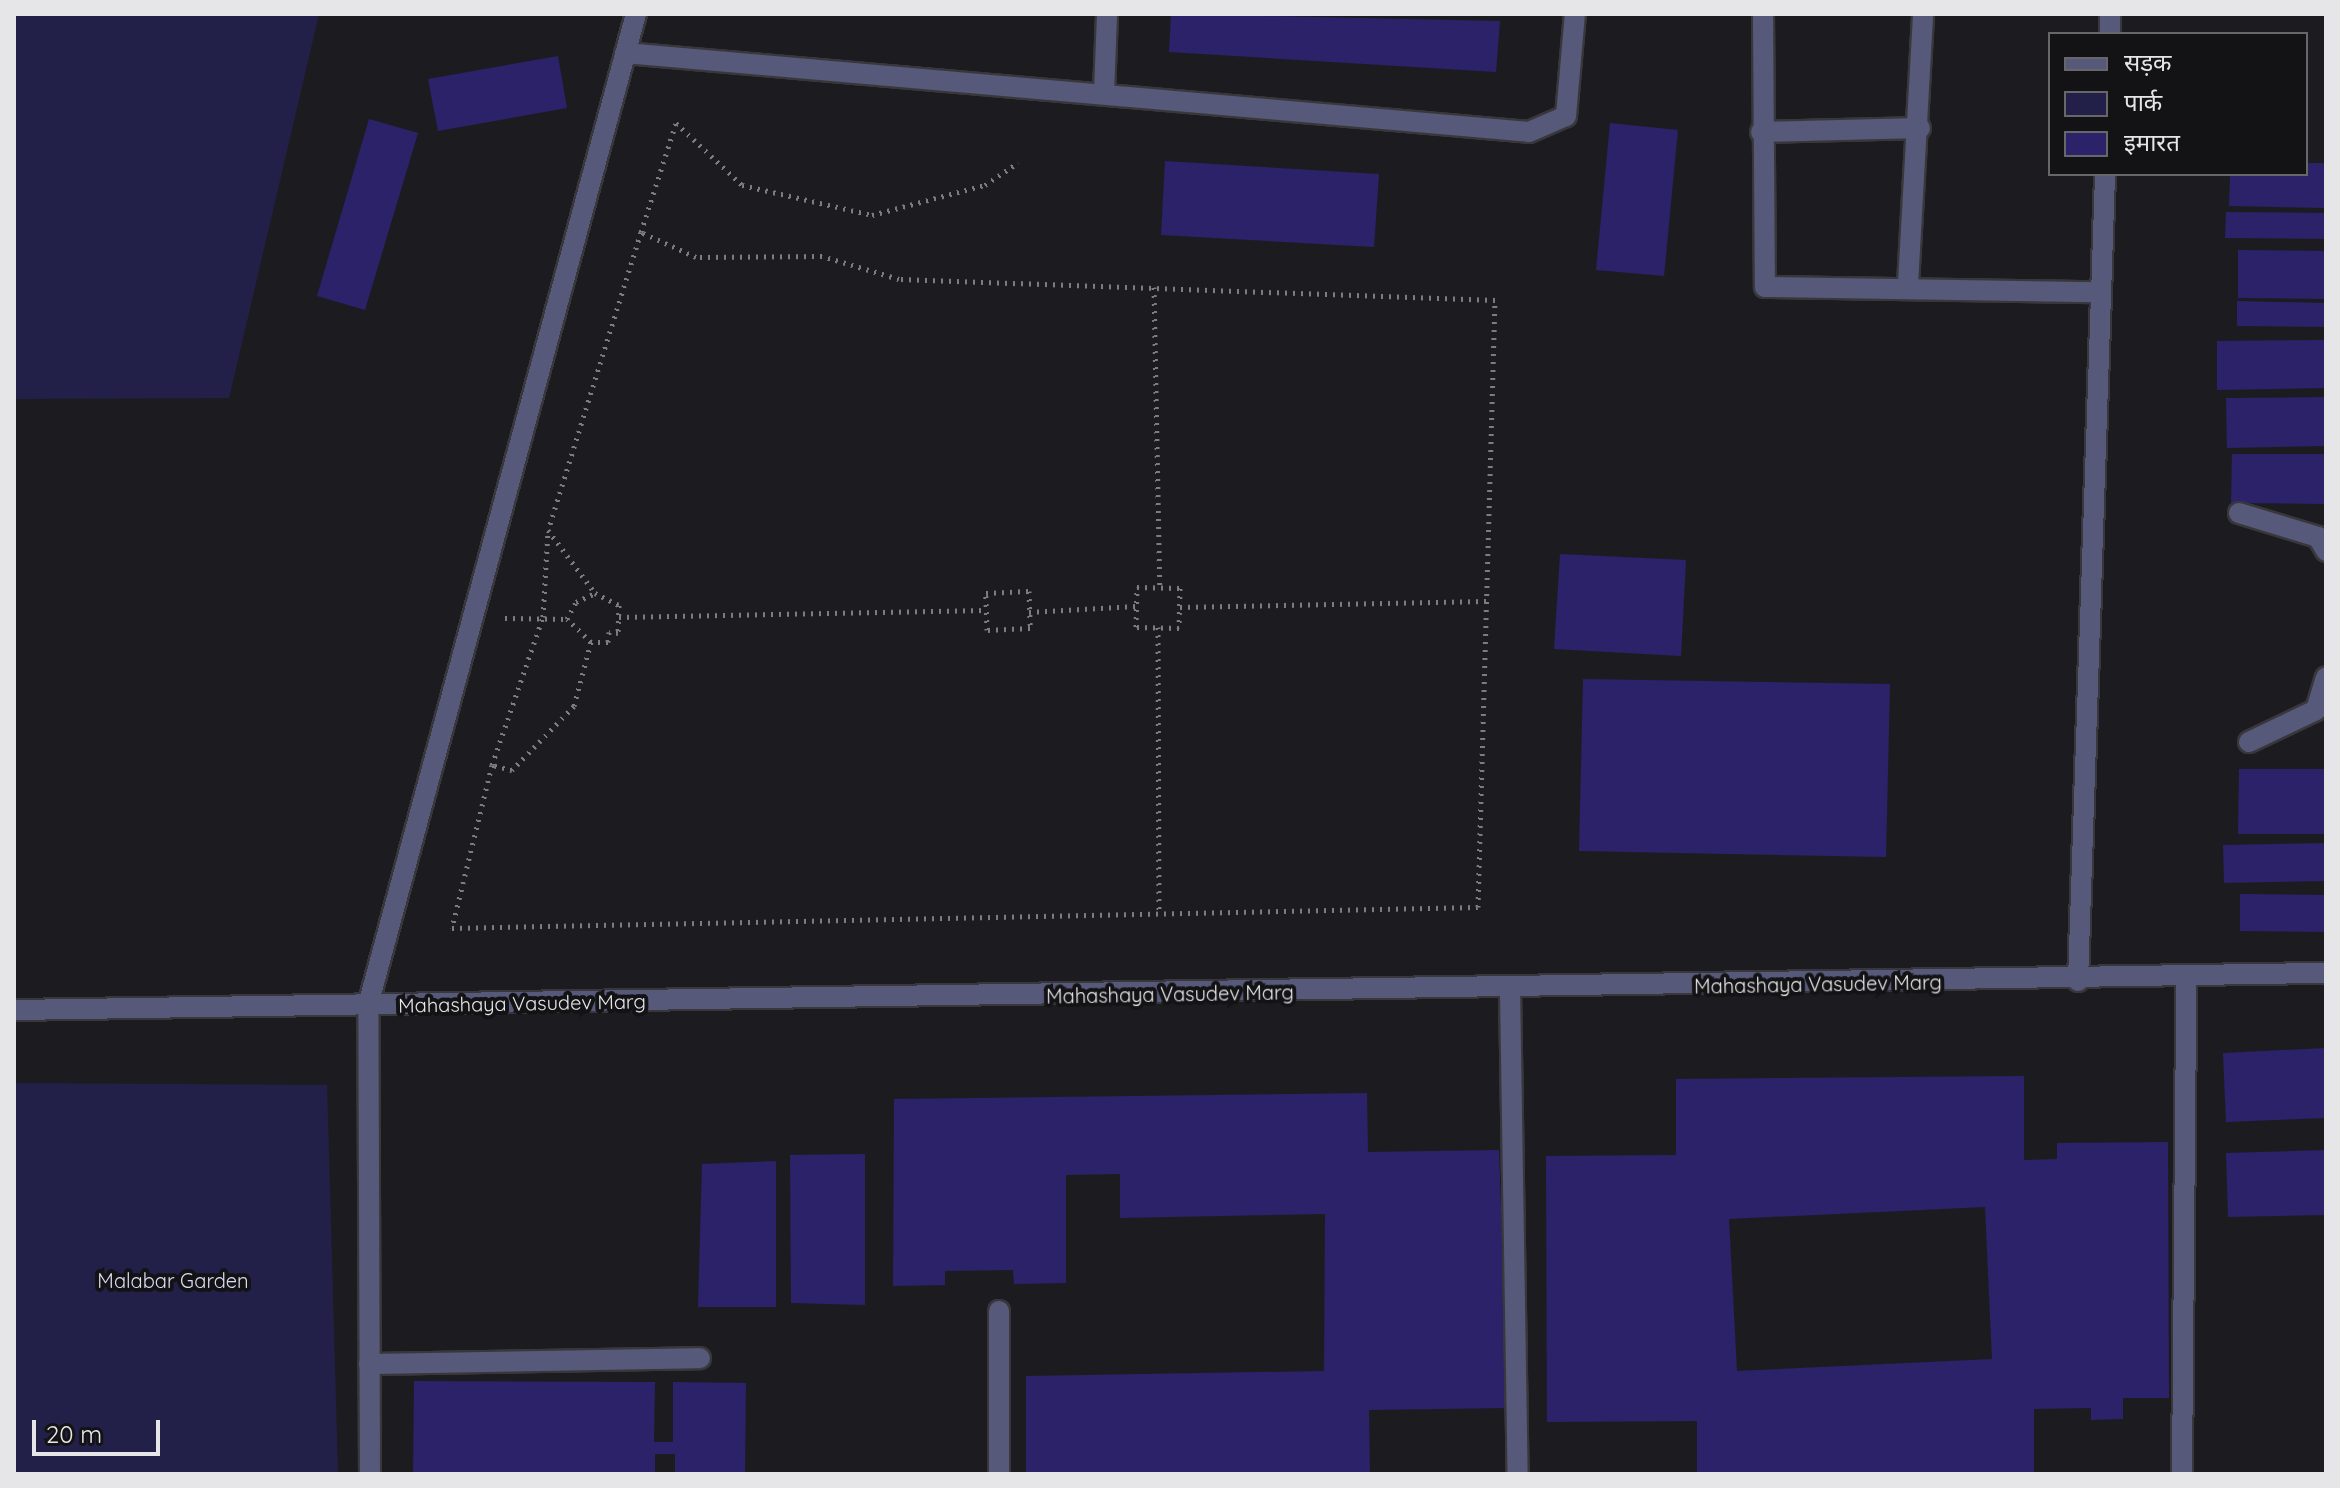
<!DOCTYPE html>
<meta charset="utf-8">
<style>
body{margin:0}
#map{position:relative;width:2340px;height:1488px;overflow:hidden;background:#1c1c20;font-family:Quicksand,"Noto Sans Devanagari",sans-serif}
div>[style]{position:absolute}
.green>*{inset:0;background:#222049}
.building>*{inset:0;background:#2b226a}
.path>*{height:5px;margin-top:-2.5px;transform-origin:0;background:repeating-linear-gradient(90deg,#7d7d81 0 2px,transparent 0 8px)}
.roads{filter:drop-shadow(2px 0 #38383c) drop-shadow(-2px 0 #38383c) drop-shadow(0 2px #38383c) drop-shadow(0 -2px #38383c)}
.minor>*{height:20px;margin:-10px;padding:0 10px;transform-origin:10px;border-radius:10px;background:#57597a}
span{translate:-50% -50%;white-space:nowrap;text-align:center;line-height:1.15;-webkit-text-stroke:8px #131316;paint-order:stroke}
.street-label{font-size:20px;color:#e6e6e9}
.park-label{font-size:20px;color:#dbddf3}
.frame{position:absolute;inset:0;border:16px solid #e6e6e9;pointer-events:none}
.legend{position:absolute;left:2048px;top:32px;width:260px;height:144px;box-sizing:border-box;background:#131316;border:2px solid #67676a;margin:0;padding:10px 14px;list-style:none;font-size:24px;color:#e6e6e9}
.legend li{display:flex;align-items:center;gap:16px;height:40px}
.legend b{width:40px;border:2px solid #67676a}
.scale{position:absolute;left:32px;top:1420px;width:128px;height:36px;box-sizing:border-box;border:4px solid #e6e6e9;border-top:0;padding-left:10px;font-size:24px;line-height:28px;white-space:nowrap;color:#e6e6e9;-webkit-text-stroke:6px #131316;paint-order:stroke}
</style>
<div id="map">
<div class="green">
<i style="clip-path:polygon(14px 14px,319px 14px,229px 398px,14px 399px)"></i>
<i style="clip-path:polygon(14px 1083px,327px 1085px,338px 1474px,14px 1474px)"></i>
</div>
<div class="building">
<i style="clip-path:polygon(1171px 14px,1500px 21px,1496px 72px,1169px 52px)"></i>
<i style="clip-path:polygon(558px 56px,567px 108px,438px 131px,428px 79px)"></i>
<i style="clip-path:polygon(369px 119px,418px 133px,365px 310px,317px 296px)"></i>
<i style="clip-path:polygon(1610px 123px,1678px 130px,1664px 276px,1596px 270px)"></i>
<i style="clip-path:polygon(1165px 161px,1379px 174px,1374px 247px,1161px 235px)"></i>
<i style="clip-path:polygon(2306px 163px,2326px 163px,2326px 208px,2229px 206px,2230px 174px,2306px 174px)"></i>
<i style="clip-path:polygon(2226px 212px,2326px 213px,2326px 239px,2225px 238px)"></i>
<i style="clip-path:polygon(2238px 250px,2326px 251px,2326px 299px,2238px 298px)"></i>
<i style="clip-path:polygon(2237px 301px,2326px 303px,2326px 327px,2237px 326px)"></i>
<i style="clip-path:polygon(2326px 340px,2326px 388px,2217px 390px,2217px 341px)"></i>
<i style="clip-path:polygon(2326px 397px,2326px 446px,2227px 448px,2226px 398px)"></i>
<i style="clip-path:polygon(2232px 454px,2326px 454px,2326px 504px,2231px 503px)"></i>
<i style="clip-path:polygon(1560px 554px,1686px 560px,1681px 656px,1554px 649px)"></i>
<i style="clip-path:polygon(1583px 679px,1890px 684px,1886px 857px,1579px 851px)"></i>
<i style="clip-path:polygon(2239px 769px,2326px 769px,2326px 834px,2238px 834px)"></i>
<i style="clip-path:polygon(2326px 843px,2326px 881px,2224px 883px,2223px 845px)"></i>
<i style="clip-path:polygon(2240px 894px,2326px 895px,2326px 932px,2240px 931px)"></i>
<i style="clip-path:polygon(2326px 1048px,2326px 1118px,2226px 1122px,2223px 1053px)"></i>
<i style="clip-path:polygon(evenodd,2024px 1076px,2024px 1160px,2057px 1159px,2057px 1143px,2168px 1142px,2169px 1398px,2123px 1398px,2123px 1419px,2091px 1420px,2091px 1408px,2034px 1409px,2034px 1474px,1697px 1474px,1697px 1421px,1547px 1422px,1546px 1156px,1676px 1155px,1676px 1079px,2024px 1076px,1985px 1207px,1992px 1359px,1737px 1371px,1729px 1219px,1985px 1207px)"></i>
<i style="clip-path:polygon(1367px 1093px,1368px 1152px,1499px 1150px,1508px 1408px,1369px 1410px,1370px 1474px,1026px 1474px,1026px 1376px,1324px 1371px,1325px 1214px,1120px 1218px,1120px 1174px,1066px 1175px,1066px 1283px,1014px 1284px,1013px 1270px,945px 1271px,945px 1285px,893px 1286px,894px 1099px)"></i>
<i style="clip-path:polygon(2326px 1150px,2326px 1215px,2228px 1217px,2226px 1153px)"></i>
<i style="clip-path:polygon(865px 1154px,865px 1305px,791px 1303px,790px 1155px)"></i>
<i style="clip-path:polygon(776px 1161px,776px 1307px,698px 1307px,702px 1164px)"></i>
<i style="clip-path:polygon(414px 1381px,655px 1382px,654px 1442px,673px 1442px,673px 1382px,746px 1383px,745px 1474px,675px 1474px,675px 1454px,655px 1454px,655px 1474px,413px 1474px)"></i>
</div>
<div class="path">
<i style="left:641px;top:232px;width:114px;rotate:-72.2deg"></i>
<i style="left:676px;top:123px;width:91px;rotate:43.2deg"></i>
<i style="left:742px;top:185px;width:133px;rotate:13deg"></i>
<i style="left:872px;top:215px;width:117px;rotate:-14.9deg"></i>
<i style="left:985px;top:185px;width:40px;rotate:-34deg"></i>
<i style="left:1154px;top:287px;width:301px;rotate:88.9deg"></i>
<i style="left:548px;top:530px;width:79px;rotate:53.3deg"></i>
<i style="left:595px;top:593px;width:27px;rotate:27deg"></i>
<i style="left:619px;top:605px;width:28px;rotate:92deg"></i>
<i style="left:618px;top:633px;width:9px;rotate:-174deg"></i>
<i style="left:609px;top:632px;width:10px;rotate:96deg"></i>
<i style="left:608px;top:642px;width:17px;rotate:180deg"></i>
<i style="left:591px;top:642px;width:66px;rotate:104.9deg"></i>
<i style="left:574px;top:706px;width:89px;rotate:134.1deg"></i>
<i style="left:512px;top:770px;width:21px;rotate:-166deg"></i>
<i style="left:492px;top:765px;width:157px;rotate:-71deg"></i>
<i style="left:543px;top:617px;width:87px;rotate:-86.7deg"></i>
<i style="left:1137px;top:587px;width:43px;rotate:1.3deg"></i>
<i style="left:1180px;top:588px;width:40px;rotate:91.4deg"></i>
<i style="left:1179px;top:628px;width:43px;rotate:-178.7deg"></i>
<i style="left:1136px;top:627px;width:40px;rotate:-88.6deg"></i>
<i style="left:1029px;top:591px;width:37px;rotate:88deg"></i>
<i style="left:1030px;top:628px;width:43px;rotate:177.3deg"></i>
<i style="left:987px;top:630px;width:37px;rotate:-92deg"></i>
<i style="left:986px;top:593px;width:43px;rotate:-2.7deg"></i>
<i style="left:1180px;top:607px;width:307px;rotate:-1.1deg"></i>
<i style="left:1029px;top:612px;width:107px;rotate:-3.2deg"></i>
<i style="left:619px;top:617px;width:367px;rotate:-1.1deg"></i>
<i style="left:505px;top:618px;width:62px;rotate:0.9deg"></i>
<i style="left:1158px;top:627px;width:286px;rotate:89.8deg"></i>
<i style="left:591px;top:642px;width:33px;rotate:-136deg"></i>
<i style="left:567px;top:619px;width:19px;rotate:-62deg"></i>
<i style="left:576px;top:602px;width:21px;rotate:-25deg"></i>
<i style="left:492px;top:765px;width:168px;rotate:103.8deg"></i>
<i style="left:452px;top:928px;width:1026px;rotate:-1.17deg"></i>
<i style="left:1478px;top:907px;width:607px;rotate:-88.4deg"></i>
<i style="left:1495px;top:300px;width:596px;rotate:-177.98deg"></i>
<i style="left:899px;top:279px;width:80px;rotate:-163.4deg"></i>
<i style="left:822px;top:256px;width:126px;rotate:179.5deg"></i>
<i style="left:696px;top:257px;width:60px;rotate:-155.6deg"></i>
<i style="left:641px;top:232px;width:312px;rotate:107.3deg"></i>
</div>
<div class="roads">
<div class="minor">
<i style="left:1763px;top:14px;width:273px;rotate:89.6deg"></i>
<i style="left:1765px;top:287px;width:336px;rotate:0.9deg"></i>
<i style="left:2110px;top:34px;width:20px;rotate:-90deg"></i>
<i style="left:625px;top:53px;width:907px;rotate:4.99deg"></i>
<i style="left:1529px;top:132px;width:40px;rotate:-23.4deg"></i>
<i style="left:1566px;top:116px;width:102px;rotate:-85deg"></i>
<i style="left:1104px;top:93px;width:79px;rotate:-87.8deg"></i>
<i style="left:1761px;top:132px;width:159px;rotate:-1.4deg"></i>
<i style="left:1908px;top:284px;width:270px;rotate:-86.8deg"></i>
<i style="left:2239px;top:513px;width:83px;rotate:16.9deg"></i>
<i style="left:2318px;top:537px;width:16px;rotate:60deg"></i>
<i style="left:2249px;top:742px;width:74px;rotate:-25.5deg"></i>
<i style="left:2316px;top:710px;width:34px;rotate:-73deg"></i>
<i style="left:2078px;top:981px;width:807px;rotate:-88.08deg"></i>
<i style="left:1510px;top:989px;width:485px;rotate:89.1deg"></i>
<i style="left:14px;top:1010px;width:2312px;rotate:-0.92deg"></i>
<i style="left:999px;top:1311px;width:163px;rotate:90deg"></i>
<i style="left:369px;top:1364px;width:331px;rotate:-1deg"></i>
<i style="left:370px;top:1474px;width:469px;rotate:-90.2deg"></i>
<i style="left:368px;top:1005px;width:1027px;rotate:-74.87deg"></i>
<i style="left:2182px;top:1474px;width:495px;rotate:-89.5deg"></i>
</div>
</div>
<div class="street-label">
<span style="left:1818px;top:984px;rotate:-1deg">Mahashaya Vasudev Marg</span>
<span style="left:1170px;top:994px;rotate:-1deg">Mahashaya Vasudev Marg</span>
<span style="left:522px;top:1003px;rotate:-1deg">Mahashaya Vasudev Marg</span>
</div>
<div class="park-label">
<span style="left:173px;top:1280px">Malabar Garden</span>
</div>
<div class="frame"></div>
<ul class="legend">
<li><b style="height:10px;background:#57597a"></b>सड़क</li>
<li><b style="height:22px;background:#222049"></b>पार्क</li>
<li><b style="height:22px;background:#2b226a"></b>इमारत</li>
</ul>
<div class="scale">20 m</div>
</div>
